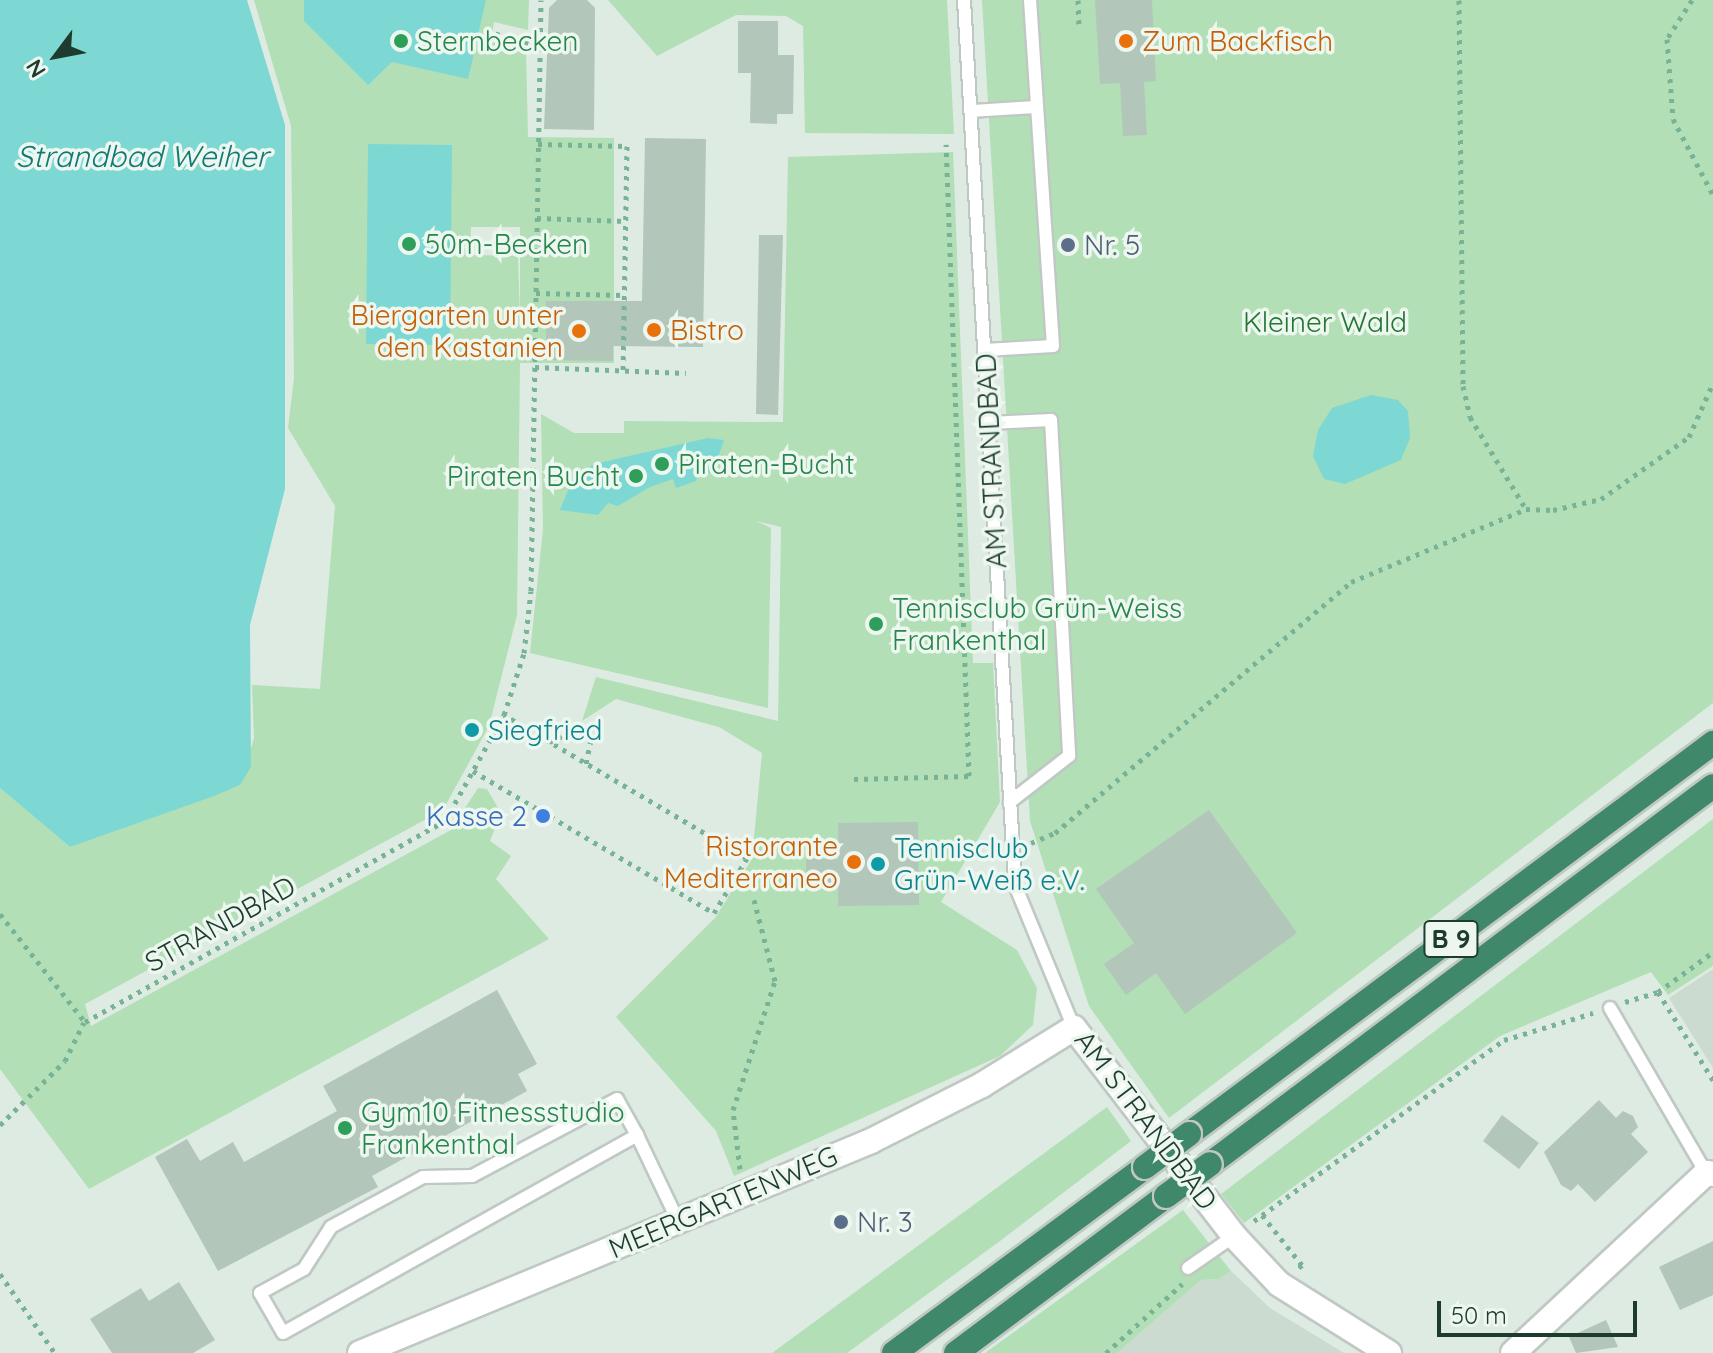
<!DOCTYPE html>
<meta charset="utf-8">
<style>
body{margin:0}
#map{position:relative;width:1713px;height:1353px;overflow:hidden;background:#ddebe2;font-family:Quicksand,sans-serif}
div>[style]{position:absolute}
.built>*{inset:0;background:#cbdbd0}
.green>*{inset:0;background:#b2dfb6}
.water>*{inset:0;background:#7dd8d4}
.building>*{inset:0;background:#b2c6ba}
.path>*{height:5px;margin-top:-2.5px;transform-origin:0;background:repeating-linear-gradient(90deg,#79b396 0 4px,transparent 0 10px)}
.roads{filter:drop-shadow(2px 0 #c0c8c4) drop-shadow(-2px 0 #c0c8c4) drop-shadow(0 2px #c0c8c4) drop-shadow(0 -2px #c0c8c4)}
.service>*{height:12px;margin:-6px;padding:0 6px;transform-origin:6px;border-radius:6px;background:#fff}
.minor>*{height:24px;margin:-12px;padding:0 12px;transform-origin:12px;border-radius:12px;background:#fff}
.trunk>*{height:24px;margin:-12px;padding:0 12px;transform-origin:12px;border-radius:12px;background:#40886a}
.bridges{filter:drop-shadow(2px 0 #c0c8c4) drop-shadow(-2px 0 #c0c8c4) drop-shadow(0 2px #c0c8c4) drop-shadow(0 -2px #c0c8c4)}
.trunk-bridge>*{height:24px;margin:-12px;padding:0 12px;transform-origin:12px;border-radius:12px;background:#40886a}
.dots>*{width:22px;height:22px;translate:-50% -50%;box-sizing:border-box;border:4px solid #edf7f0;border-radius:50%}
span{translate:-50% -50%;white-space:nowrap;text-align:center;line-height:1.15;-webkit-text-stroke:7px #edf7f0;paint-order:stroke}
.shield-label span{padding:2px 6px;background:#edf7f0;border:2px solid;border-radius:6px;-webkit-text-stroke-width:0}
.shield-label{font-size:26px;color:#1d3c2e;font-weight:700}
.leisure-label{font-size:28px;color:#27864d}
.left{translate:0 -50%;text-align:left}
.right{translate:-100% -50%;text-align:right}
.food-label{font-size:28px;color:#c56008}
.service-label{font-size:28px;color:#4e5e75}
.park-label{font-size:28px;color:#237733}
.street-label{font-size:28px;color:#1d3c2e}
.culture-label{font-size:28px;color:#0d838f}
.shop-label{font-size:28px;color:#366cbe}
.water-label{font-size:30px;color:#117976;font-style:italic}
.north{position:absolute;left:16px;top:16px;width:80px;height:80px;-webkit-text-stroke:6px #edf7f0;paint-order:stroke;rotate:238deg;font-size:22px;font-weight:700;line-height:32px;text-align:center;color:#1d3c2e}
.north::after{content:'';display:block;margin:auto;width:28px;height:36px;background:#1d3c2e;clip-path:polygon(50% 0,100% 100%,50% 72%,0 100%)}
.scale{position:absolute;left:1437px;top:1301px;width:200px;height:36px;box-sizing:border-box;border:4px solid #1d3c2e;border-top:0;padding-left:10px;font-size:24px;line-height:28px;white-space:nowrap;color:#1d3c2e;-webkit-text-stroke:6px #edf7f0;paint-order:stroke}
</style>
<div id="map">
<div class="built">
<i style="clip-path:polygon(1713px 969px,1713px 1068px,1669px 998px)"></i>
<i style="clip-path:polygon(1231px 1271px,1270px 1308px,1344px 1353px,1117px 1353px,1201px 1280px,1219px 1279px)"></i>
</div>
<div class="green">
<i style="clip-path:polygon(evenodd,254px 0,529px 0,528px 30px,494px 22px,490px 42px,526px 50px,528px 137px,614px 138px,614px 363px,520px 363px,517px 615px,489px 726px,443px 810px,85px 1004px,91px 1026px,451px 830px,478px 788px,487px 789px,501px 813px,490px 841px,511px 856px,496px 879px,549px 939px,89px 1189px,0 1069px,0 788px,70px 847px,240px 785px,254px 738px,252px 685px,320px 689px,335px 506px,288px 428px,294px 378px,291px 126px,254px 0,471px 227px,520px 227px,520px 319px,518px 256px,470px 255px,471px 227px)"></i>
<i style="clip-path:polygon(608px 0,947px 0,954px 134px,805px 133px,803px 26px,786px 16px,736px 15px,657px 56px)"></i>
<i style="clip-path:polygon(982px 0,1713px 0,1713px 703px,1169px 1118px,1089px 1006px,1030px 821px)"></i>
<i style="clip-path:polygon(953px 152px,973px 663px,993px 663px,1000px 802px,941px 902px,1017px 950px,1037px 988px,1033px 1025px,1000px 1056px,734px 1176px,716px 1131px,616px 1017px,715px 918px,752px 859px,762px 753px,719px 727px,616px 699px,582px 721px,596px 677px,778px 721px,781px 527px,756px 521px,771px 528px,768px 708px,530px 653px,543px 529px,541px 414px,574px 433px,624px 433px,624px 421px,783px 422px,788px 157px)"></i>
<i style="clip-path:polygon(1713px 819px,1713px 966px,1668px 995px,1651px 972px,1500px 1036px,1244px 1223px,1221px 1194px)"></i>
<i style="clip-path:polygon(1107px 1107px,1131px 1141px,1000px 1241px,847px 1353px,772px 1353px)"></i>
<i style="clip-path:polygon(1183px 1210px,1231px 1271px,1219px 1279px,1201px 1280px,1117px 1353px,985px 1353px)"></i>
</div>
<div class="water">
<i style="clip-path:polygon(0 0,247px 0,285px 125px,285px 489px,250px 625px,251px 767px,240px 785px,214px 796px,70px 847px,0 788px)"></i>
<i style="clip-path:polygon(304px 0,486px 0,468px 79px,392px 62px,368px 85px,304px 21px)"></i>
<i style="clip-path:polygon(368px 144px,452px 145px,450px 345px,366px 344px)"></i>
<i style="clip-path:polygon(1371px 395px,1398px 400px,1408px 411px,1410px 438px,1401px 460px,1345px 484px,1324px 479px,1313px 456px,1318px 430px,1332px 408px)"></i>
<i style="clip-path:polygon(708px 438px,724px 440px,713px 473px,699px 473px,696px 481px,676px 488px,673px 479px,650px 487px,618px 506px,608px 503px,598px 515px,560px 510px,573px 478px,594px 464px)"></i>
</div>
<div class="building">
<i style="clip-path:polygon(557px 0,587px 0,595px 8px,594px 130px,544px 129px,549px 8px)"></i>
<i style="clip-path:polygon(1095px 0,1152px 0,1156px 81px,1144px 82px,1147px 135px,1123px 136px,1120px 83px,1100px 84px)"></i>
<i style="clip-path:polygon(738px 21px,778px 21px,778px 55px,794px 55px,793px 114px,777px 114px,777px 124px,750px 123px,751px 73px,738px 73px)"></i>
<i style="clip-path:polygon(645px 138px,706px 139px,703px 347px,613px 346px,613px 361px,546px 360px,546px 301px,642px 301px)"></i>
<i style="clip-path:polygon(759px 235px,783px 235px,778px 415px,756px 414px)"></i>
<i style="clip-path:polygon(1209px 810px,1297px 933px,1185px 1014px,1156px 973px,1126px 995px,1104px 964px,1134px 943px,1096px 889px)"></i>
<i style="clip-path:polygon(918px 822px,919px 905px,838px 906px,838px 883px,806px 883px,806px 859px,838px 859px,838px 823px)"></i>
<i style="clip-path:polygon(497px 990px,537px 1064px,518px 1074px,527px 1091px,372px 1176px,378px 1187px,218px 1271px,155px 1157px,187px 1139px,200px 1161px,233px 1142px,244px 1162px,337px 1111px,323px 1086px)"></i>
<i style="clip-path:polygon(1599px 1100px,1616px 1118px,1623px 1111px,1633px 1116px,1638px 1127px,1631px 1134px,1648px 1152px,1595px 1202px,1578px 1184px,1571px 1191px,1561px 1185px,1544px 1152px)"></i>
<i style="clip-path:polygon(1502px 1115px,1539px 1143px,1519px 1169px,1483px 1141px)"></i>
<i style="clip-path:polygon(1713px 1241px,1713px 1295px,1680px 1310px,1659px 1267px)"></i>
<i style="clip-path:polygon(179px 1282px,215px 1340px,193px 1353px,112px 1353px,90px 1319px,141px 1288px,149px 1301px)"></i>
<i style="clip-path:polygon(1606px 1320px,1618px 1347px,1576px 1353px,1569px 1337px)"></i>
</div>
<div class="path">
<i style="left:1078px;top:0;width:24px;rotate:88deg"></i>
<i style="left:1459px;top:0;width:386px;rotate:89.4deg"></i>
<i style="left:1463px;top:386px;width:32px;rotate:77deg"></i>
<i style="left:1470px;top:417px;width:108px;rotate:58.7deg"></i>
<i style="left:1692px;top:0;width:46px;rotate:122.7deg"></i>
<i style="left:1667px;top:39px;width:80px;rotate:85.7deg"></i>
<i style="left:1673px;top:119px;width:86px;rotate:62.2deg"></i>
<i style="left:486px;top:31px;width:56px;rotate:15.5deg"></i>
<i style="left:538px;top:144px;width:89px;rotate:1.3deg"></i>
<i style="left:627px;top:146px;width:224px;rotate:91deg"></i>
<i style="left:537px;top:218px;width:89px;rotate:1.9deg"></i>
<i style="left:459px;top:243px;width:78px;rotate:1.5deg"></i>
<i style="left:536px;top:293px;width:88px;rotate:1.3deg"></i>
<i style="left:535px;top:367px;width:151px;rotate:2.3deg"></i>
<i style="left:549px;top:742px;width:27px;rotate:-24deg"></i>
<i style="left:574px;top:731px;width:9px;rotate:18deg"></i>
<i style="left:583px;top:734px;width:10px;rotate:37deg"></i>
<i style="left:591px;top:740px;width:24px;rotate:102deg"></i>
<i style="left:473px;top:771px;width:280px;rotate:30.5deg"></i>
<i style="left:714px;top:913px;width:64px;rotate:-59deg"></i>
<i style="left:747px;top:858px;width:282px;rotate:-149.5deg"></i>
<i style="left:854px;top:779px;width:115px;rotate:-1.5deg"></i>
<i style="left:969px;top:776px;width:632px;rotate:-92.08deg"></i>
<i style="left:1031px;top:843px;width:26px;rotate:-23deg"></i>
<i style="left:1055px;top:833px;width:388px;rotate:-40.3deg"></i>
<i style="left:1351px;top:582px;width:190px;rotate:-22.6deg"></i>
<i style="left:1526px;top:509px;width:27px;rotate:2deg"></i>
<i style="left:1553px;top:510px;width:49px;rotate:-12.9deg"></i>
<i style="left:1601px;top:499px;width:108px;rotate:-35.2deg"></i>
<i style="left:1689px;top:437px;width:59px;rotate:-66deg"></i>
<i style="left:0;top:914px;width:137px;rotate:51.8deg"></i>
<i style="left:85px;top:1022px;width:412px;rotate:-29.2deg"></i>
<i style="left:445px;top:821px;width:121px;rotate:-60.9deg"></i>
<i style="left:504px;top:715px;width:65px;rotate:-72.1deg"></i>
<i style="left:524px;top:653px;width:62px;rotate:-83.6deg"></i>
<i style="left:531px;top:591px;width:591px;rotate:-89.03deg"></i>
<i style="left:1658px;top:992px;width:104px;rotate:58deg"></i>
<i style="left:1625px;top:1002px;width:34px;rotate:-17deg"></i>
<i style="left:1658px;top:992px;width:68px;rotate:-36deg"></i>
<i style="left:0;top:1125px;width:91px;rotate:-44.6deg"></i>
<i style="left:65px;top:1061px;width:43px;rotate:-64deg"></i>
<i style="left:740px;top:1169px;width:59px;rotate:-96.8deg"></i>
<i style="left:733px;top:1110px;width:136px;rotate:-72deg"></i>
<i style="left:775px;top:981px;width:84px;rotate:-104.5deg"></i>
<i style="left:1262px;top:1215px;width:64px;rotate:51.3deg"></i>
<i style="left:1302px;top:1265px;width:6px;rotate:141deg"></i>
<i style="left:1254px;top:1221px;width:309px;rotate:-35.9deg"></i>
<i style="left:1504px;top:1040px;width:93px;rotate:-16.9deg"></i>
<i style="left:0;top:1274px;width:96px;rotate:55.2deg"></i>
<i style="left:1106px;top:1353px;width:103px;rotate:-42.2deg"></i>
</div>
<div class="roads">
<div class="service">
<i style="left:964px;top:0;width:886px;rotate:86.7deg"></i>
<i style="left:1015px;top:885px;width:155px;rotate:67.6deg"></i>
<i style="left:971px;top:111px;width:66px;rotate:-3.5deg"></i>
<i style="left:985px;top:350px;width:68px;rotate:-3.4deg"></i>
<i style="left:1053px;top:346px;width:347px;rotate:-93.8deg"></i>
<i style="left:989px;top:423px;width:62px;rotate:-2.8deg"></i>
<i style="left:1051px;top:420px;width:336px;rotate:86.9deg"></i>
<i style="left:1069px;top:756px;width:75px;rotate:142.1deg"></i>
<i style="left:1610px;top:1008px;width:191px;rotate:59.8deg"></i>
<i style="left:637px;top:1135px;width:41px;rotate:-119.1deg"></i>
<i style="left:617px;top:1099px;width:164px;rotate:152deg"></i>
<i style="left:472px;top:1176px;width:49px;rotate:178.8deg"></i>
<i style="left:423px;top:1177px;width:105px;rotate:151.5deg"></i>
<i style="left:331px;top:1227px;width:50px;rotate:122.7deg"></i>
<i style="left:304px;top:1269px;width:50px;rotate:151.4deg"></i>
<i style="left:260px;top:1293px;width:46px;rotate:60.1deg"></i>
<i style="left:283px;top:1333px;width:406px;rotate:-29.2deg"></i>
<i style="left:637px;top:1135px;width:95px;rotate:64.5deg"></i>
<i style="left:1188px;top:1268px;width:56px;rotate:-34.8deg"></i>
</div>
<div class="minor">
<i style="left:360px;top:1353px;width:553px;rotate:-22.53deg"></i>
<i style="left:871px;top:1141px;width:124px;rotate:-26.8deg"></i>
<i style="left:982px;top:1085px;width:108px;rotate:-31.8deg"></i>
<i style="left:1074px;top:1028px;width:262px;rotate:52.4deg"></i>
<i style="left:1234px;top:1236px;width:66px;rotate:46.8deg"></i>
<i style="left:1279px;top:1284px;width:130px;rotate:32.1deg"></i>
<i style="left:1513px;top:1353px;width:264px;rotate:-43deg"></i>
<i style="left:1706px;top:1173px;width:7px;rotate:8deg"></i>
</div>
<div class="trunk">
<i style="left:1189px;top:1134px;width:654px;rotate:-36.73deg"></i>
<i style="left:1210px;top:1164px;width:629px;rotate:-36.92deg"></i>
<i style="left:894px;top:1353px;width:312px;rotate:-36.5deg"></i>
<i style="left:956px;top:1353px;width:262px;rotate:-36.8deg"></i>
</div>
</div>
<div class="bridges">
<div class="trunk-bridge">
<i style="left:1145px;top:1167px;width:55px;rotate:-36.9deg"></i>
<i style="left:1166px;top:1196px;width:54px;rotate:-36deg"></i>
</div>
</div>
<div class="dots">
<i style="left:401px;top:41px;background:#2e9e5b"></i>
<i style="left:1126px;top:41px;background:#e8710a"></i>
<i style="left:409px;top:244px;background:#2e9e5b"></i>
<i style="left:1068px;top:245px;background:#5c6f8a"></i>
<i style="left:654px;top:330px;background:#e8710a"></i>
<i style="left:579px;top:331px;background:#e8710a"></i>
<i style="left:662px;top:464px;background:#2e9e5b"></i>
<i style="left:636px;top:476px;background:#2e9e5b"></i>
<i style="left:876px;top:624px;background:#2e9e5b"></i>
<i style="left:472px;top:730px;background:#0f9aa8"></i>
<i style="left:543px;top:816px;background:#3f7fe0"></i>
<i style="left:854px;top:862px;background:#e8710a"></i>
<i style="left:878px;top:864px;background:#0f9aa8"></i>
<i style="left:345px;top:1128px;background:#2e9e5b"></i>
<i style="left:841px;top:1222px;background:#5c6f8a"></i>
</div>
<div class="shield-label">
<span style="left:1451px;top:939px">B 9</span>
</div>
<div class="leisure-label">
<span class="left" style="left:417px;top:41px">Sternbecken</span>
<span class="left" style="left:425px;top:244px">50m-Becken</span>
<span class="left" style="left:678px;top:464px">Piraten-Bucht</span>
<span class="right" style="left:620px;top:476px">Piraten Bucht</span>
<span class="left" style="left:892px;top:624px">Tennisclub Grün-Weiss<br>Frankenthal</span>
<span class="left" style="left:361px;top:1128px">Gym10 Fitnessstudio<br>Frankenthal</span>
</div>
<div class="food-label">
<span class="left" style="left:1142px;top:41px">Zum Backfisch</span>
<span class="right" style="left:563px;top:331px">Biergarten unter<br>den Kastanien</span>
<span class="left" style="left:670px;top:330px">Bistro</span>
<span class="right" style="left:838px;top:862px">Ristorante<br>Mediterraneo</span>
</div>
<div class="service-label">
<span class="left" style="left:1084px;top:245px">Nr. 5</span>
<span class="left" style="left:857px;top:1222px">Nr. 3</span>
</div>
<div class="park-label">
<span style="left:1325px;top:322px">Kleiner Wald</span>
</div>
<div class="street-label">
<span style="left:991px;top:461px;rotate:-93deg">AM STRANDBAD</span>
<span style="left:220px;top:924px;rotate:-29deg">STRANDBAD</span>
<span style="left:1146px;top:1120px;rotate:53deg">AM STRANDBAD</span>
<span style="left:723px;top:1202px;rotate:-23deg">MEERGARTENWEG</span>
</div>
<div class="culture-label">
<span class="left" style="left:488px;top:730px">Siegfried</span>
<span class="left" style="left:894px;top:864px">Tennisclub<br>Grün-Weiß e.V.</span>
</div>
<div class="shop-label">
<span class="right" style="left:527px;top:816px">Kasse 2</span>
</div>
<div class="water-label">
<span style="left:142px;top:156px">Strandbad Weiher</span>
</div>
<div class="north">N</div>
<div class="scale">50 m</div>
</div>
